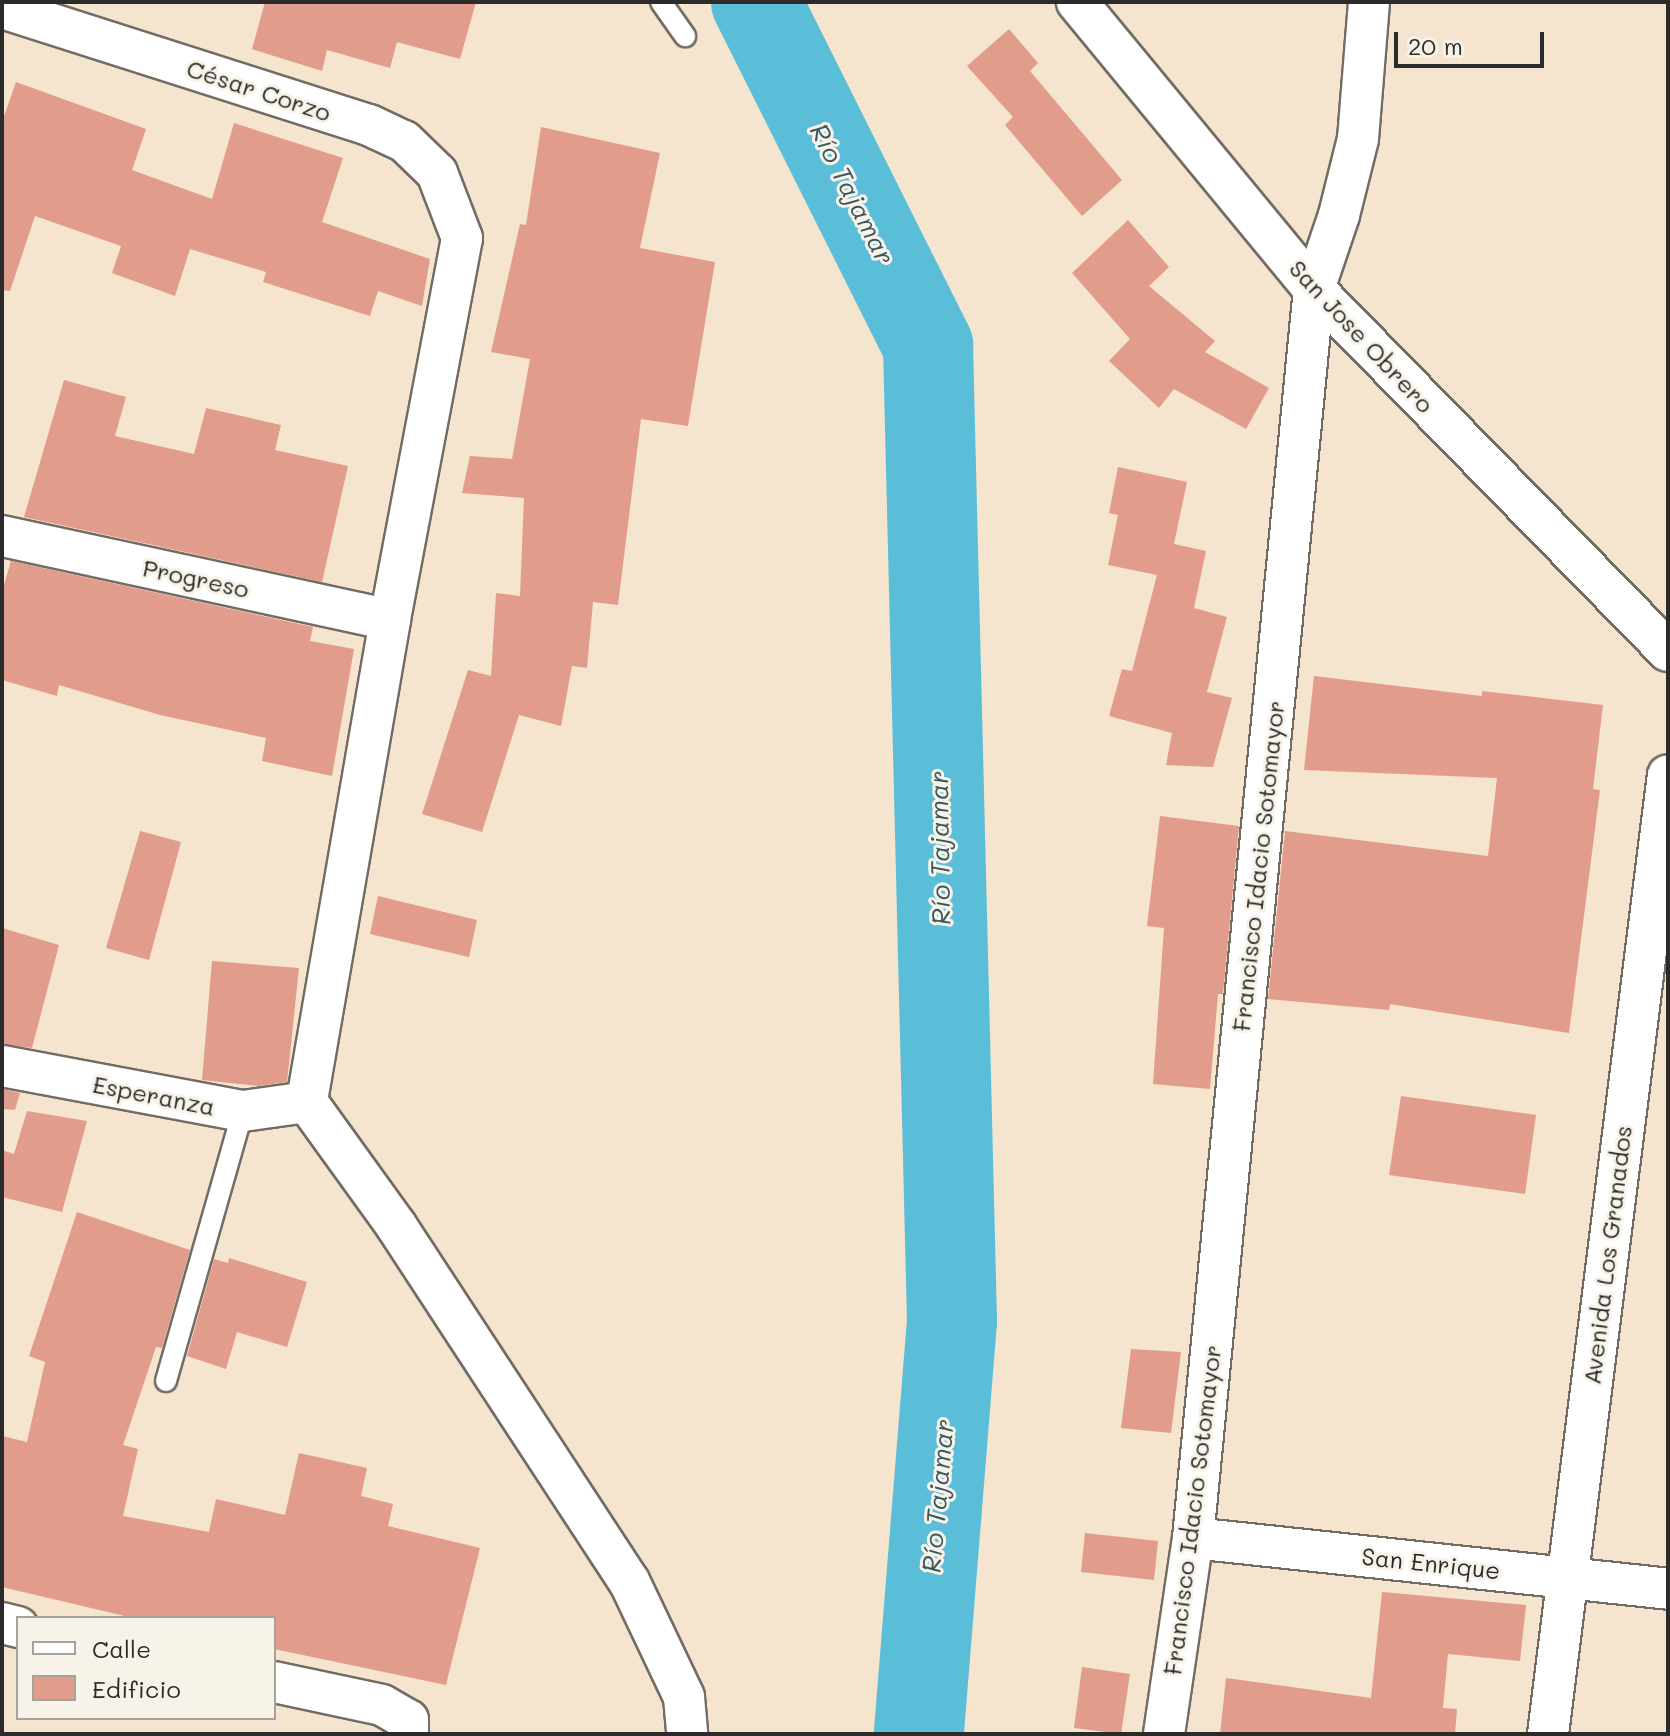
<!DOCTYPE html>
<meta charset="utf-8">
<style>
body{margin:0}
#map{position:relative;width:1670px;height:1736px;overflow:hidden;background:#f5e4ce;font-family:Mali,sans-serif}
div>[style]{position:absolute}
.river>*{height:90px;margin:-45px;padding:0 45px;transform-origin:45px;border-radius:45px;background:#5abed8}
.building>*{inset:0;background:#e29c8b}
.roads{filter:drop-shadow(2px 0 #726c64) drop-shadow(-2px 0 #726c64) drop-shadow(0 2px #726c64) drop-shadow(0 -2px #726c64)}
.service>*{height:20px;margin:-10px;padding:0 10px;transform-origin:10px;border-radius:10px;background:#fff}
.minor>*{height:40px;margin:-20px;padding:0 20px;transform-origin:20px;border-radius:20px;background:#fff}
span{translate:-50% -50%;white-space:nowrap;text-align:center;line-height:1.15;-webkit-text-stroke:6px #f7f3e8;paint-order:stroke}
.street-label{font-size:24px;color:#2b2b2b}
.water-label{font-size:26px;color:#39575f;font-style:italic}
.frame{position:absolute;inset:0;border:4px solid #2b2b2b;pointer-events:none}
.legend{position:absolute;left:16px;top:1616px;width:260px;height:104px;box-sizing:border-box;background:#f7f3e8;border:2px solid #a5a39c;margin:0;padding:10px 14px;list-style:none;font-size:24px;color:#2b2b2b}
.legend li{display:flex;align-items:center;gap:16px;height:40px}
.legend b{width:40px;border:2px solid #a5a39c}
.scale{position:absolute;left:1394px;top:32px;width:150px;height:36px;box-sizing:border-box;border:4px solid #2b2b2b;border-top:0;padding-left:10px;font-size:24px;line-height:28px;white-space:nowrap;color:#2b2b2b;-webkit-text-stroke:6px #f7f3e8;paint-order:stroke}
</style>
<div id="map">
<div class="river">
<i style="left:756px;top:2px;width:385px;rotate:63.4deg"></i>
<i style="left:928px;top:346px;width:975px;rotate:88.59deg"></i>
<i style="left:952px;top:1321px;width:414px;rotate:94.6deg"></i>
</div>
<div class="building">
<i style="clip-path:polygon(265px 2px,476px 2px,460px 59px,397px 42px,390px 68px,327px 50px,322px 71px,252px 49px)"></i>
<i style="clip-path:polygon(1009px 29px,1038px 63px,1030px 71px,1122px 180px,1082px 216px,1005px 125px,1013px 117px,967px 66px)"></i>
<i style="clip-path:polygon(16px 82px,146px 129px,132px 170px,212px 199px,234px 123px,343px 158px,322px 222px,430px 259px,422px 306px,378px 291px,370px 316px,263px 282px,266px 272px,190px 249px,175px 296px,112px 273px,121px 246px,35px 216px,10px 291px,2px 290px,2px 122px)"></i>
<i style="clip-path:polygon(541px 127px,660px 153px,640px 248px,715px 262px,688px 426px,641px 419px,618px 605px,593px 602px,587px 668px,572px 666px,561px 726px,519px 715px,482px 832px,422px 814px,468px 670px,491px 676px,496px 593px,520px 596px,524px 498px,462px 493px,470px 456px,512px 459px,530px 359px,491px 352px,520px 224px,526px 225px)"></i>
<i style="clip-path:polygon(1128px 220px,1169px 267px,1149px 286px,1215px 341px,1205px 352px,1269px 388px,1246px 429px,1174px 389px,1159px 408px,1109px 361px,1130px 339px,1072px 273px)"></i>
<i style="clip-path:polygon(64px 380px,126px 397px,115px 436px,194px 454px,206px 408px,281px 425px,275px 450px,348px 466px,322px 582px,24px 517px)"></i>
<i style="clip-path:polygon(1118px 467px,1187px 482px,1174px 544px,1206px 551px,1194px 608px,1227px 617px,1207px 692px,1232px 698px,1213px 767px,1166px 765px,1172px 733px,1109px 716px,1122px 669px,1132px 671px,1157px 575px,1108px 565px,1118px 515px,1109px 513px)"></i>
<i style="clip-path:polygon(11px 561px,313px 627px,310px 641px,354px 649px,332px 776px,262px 761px,266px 738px,160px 715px,59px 685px,57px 696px,2px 680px,2px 592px)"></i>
<i style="clip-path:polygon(1314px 676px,1482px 696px,1482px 691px,1603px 705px,1593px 789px,1600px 790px,1569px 1033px,1390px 1004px,1389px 1010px,1268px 999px,1285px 831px,1488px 856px,1497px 778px,1304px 770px)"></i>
<i style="clip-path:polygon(1160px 816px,1239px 826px,1223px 994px,1218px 994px,1210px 1089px,1153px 1084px,1164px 928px,1147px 926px)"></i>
<i style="clip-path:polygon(140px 831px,181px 842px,149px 960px,106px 948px)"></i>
<i style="clip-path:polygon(378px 896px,477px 920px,469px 957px,370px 934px)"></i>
<i style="clip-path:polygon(2px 928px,59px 945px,32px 1048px,2px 1044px)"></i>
<i style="clip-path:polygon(212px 961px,299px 968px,287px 1082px,259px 1086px,202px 1080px)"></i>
<i style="clip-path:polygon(2px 1089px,20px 1093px,15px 1110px,2px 1109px)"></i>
<i style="clip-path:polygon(1401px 1096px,1536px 1115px,1525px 1194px,1389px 1175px)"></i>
<i style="clip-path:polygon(27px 1111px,87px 1121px,62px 1212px,2px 1197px,2px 1150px,14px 1154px)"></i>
<i style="clip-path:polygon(77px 1212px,190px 1250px,162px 1348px,156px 1347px,123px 1445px,138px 1449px,123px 1516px,209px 1532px,216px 1499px,285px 1515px,299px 1453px,367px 1468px,361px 1496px,393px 1504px,388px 1526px,480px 1548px,446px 1685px,274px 1649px,274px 1618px,133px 1618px,2px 1587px,2px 1436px,27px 1442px,45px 1362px,29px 1356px)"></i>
<i style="clip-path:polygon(229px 1258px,307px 1282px,287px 1347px,237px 1332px,226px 1369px,187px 1356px,214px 1259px,228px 1263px)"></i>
<i style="clip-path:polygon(1131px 1349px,1181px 1352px,1171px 1433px,1121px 1428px)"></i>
<i style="clip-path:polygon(1085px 1533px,1158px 1541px,1154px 1580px,1081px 1572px)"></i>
<i style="clip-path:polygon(1382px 1592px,1526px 1605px,1520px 1661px,1448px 1654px,1443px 1708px,1457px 1709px,1455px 1734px,1220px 1734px,1226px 1678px,1371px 1698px)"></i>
<i style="clip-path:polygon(1082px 1667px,1130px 1674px,1121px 1734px,1074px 1728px)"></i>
</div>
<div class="roads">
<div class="service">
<i style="left:661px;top:2px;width:42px;rotate:54.8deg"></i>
<i style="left:166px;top:1381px;width:281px;rotate:-74.1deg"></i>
</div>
<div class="minor">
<i style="left:1077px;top:2px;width:372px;rotate:50.5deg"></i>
<i style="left:1314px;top:289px;width:506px;rotate:45.64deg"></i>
<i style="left:2px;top:8px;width:385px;rotate:17.7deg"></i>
<i style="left:369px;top:125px;width:38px;rotate:25deg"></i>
<i style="left:404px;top:141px;width:46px;rotate:44.1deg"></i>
<i style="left:437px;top:173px;width:70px;rotate:69deg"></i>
<i style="left:462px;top:238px;width:389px;rotate:100.7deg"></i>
<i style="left:390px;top:620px;width:489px;rotate:99.8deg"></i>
<i style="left:307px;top:1102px;width:154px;rotate:54.2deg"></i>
<i style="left:397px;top:1227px;width:423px;rotate:56.8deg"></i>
<i style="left:629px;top:1581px;width:128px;rotate:64.6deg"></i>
<i style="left:684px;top:1697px;width:37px;rotate:85deg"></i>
<i style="left:2px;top:536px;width:397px;rotate:12.2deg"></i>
<i style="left:2px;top:1066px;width:245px;rotate:10.6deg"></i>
<i style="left:243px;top:1111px;width:65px;rotate:-8deg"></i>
<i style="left:1193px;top:1538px;width:478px;rotate:6.1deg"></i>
<i style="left:2px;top:1623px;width:16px;rotate:14deg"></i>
<i style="left:274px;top:1682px;width:110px;rotate:12deg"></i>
<i style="left:382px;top:1705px;width:30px;rotate:30deg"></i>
<i style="left:408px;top:1720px;width:14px;rotate:90deg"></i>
<i style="left:1164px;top:1734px;width:198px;rotate:-81.6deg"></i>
<i style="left:1193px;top:1538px;width:1255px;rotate:-84.47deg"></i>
<i style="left:1314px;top:289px;width:78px;rotate:-71.3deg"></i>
<i style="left:1339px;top:215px;width:78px;rotate:-76deg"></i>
<i style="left:1358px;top:139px;width:137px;rotate:-85.4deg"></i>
<i style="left:1548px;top:1734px;width:966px;rotate:-82.87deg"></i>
</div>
</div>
<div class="street-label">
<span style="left:259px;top:90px;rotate:18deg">César Corzo</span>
<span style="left:1362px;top:336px;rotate:47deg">San Jose Obrero</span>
<span style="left:196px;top:578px;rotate:12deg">Progreso</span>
<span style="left:1258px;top:866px;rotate:-84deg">Francisco Idacio Sotomayor</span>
<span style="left:154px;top:1095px;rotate:11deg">Esperanza</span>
<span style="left:1607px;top:1255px;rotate:-83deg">Avenida Los Granados</span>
<span style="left:1192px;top:1510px;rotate:-83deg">Francisco Idacio Sotomayor</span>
<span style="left:1431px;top:1563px;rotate:6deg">San Enrique</span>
</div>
<div class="water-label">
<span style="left:852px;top:194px;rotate:63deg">Río Tajamar</span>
<span style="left:940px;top:848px;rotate:-91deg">Río Tajamar</span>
<span style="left:938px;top:1496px;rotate:-85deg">Río Tajamar</span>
</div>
<div class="frame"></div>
<ul class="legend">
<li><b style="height:10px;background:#fff"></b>Calle</li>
<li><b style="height:22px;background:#e29c8b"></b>Edificio</li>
</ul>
<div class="scale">20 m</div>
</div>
